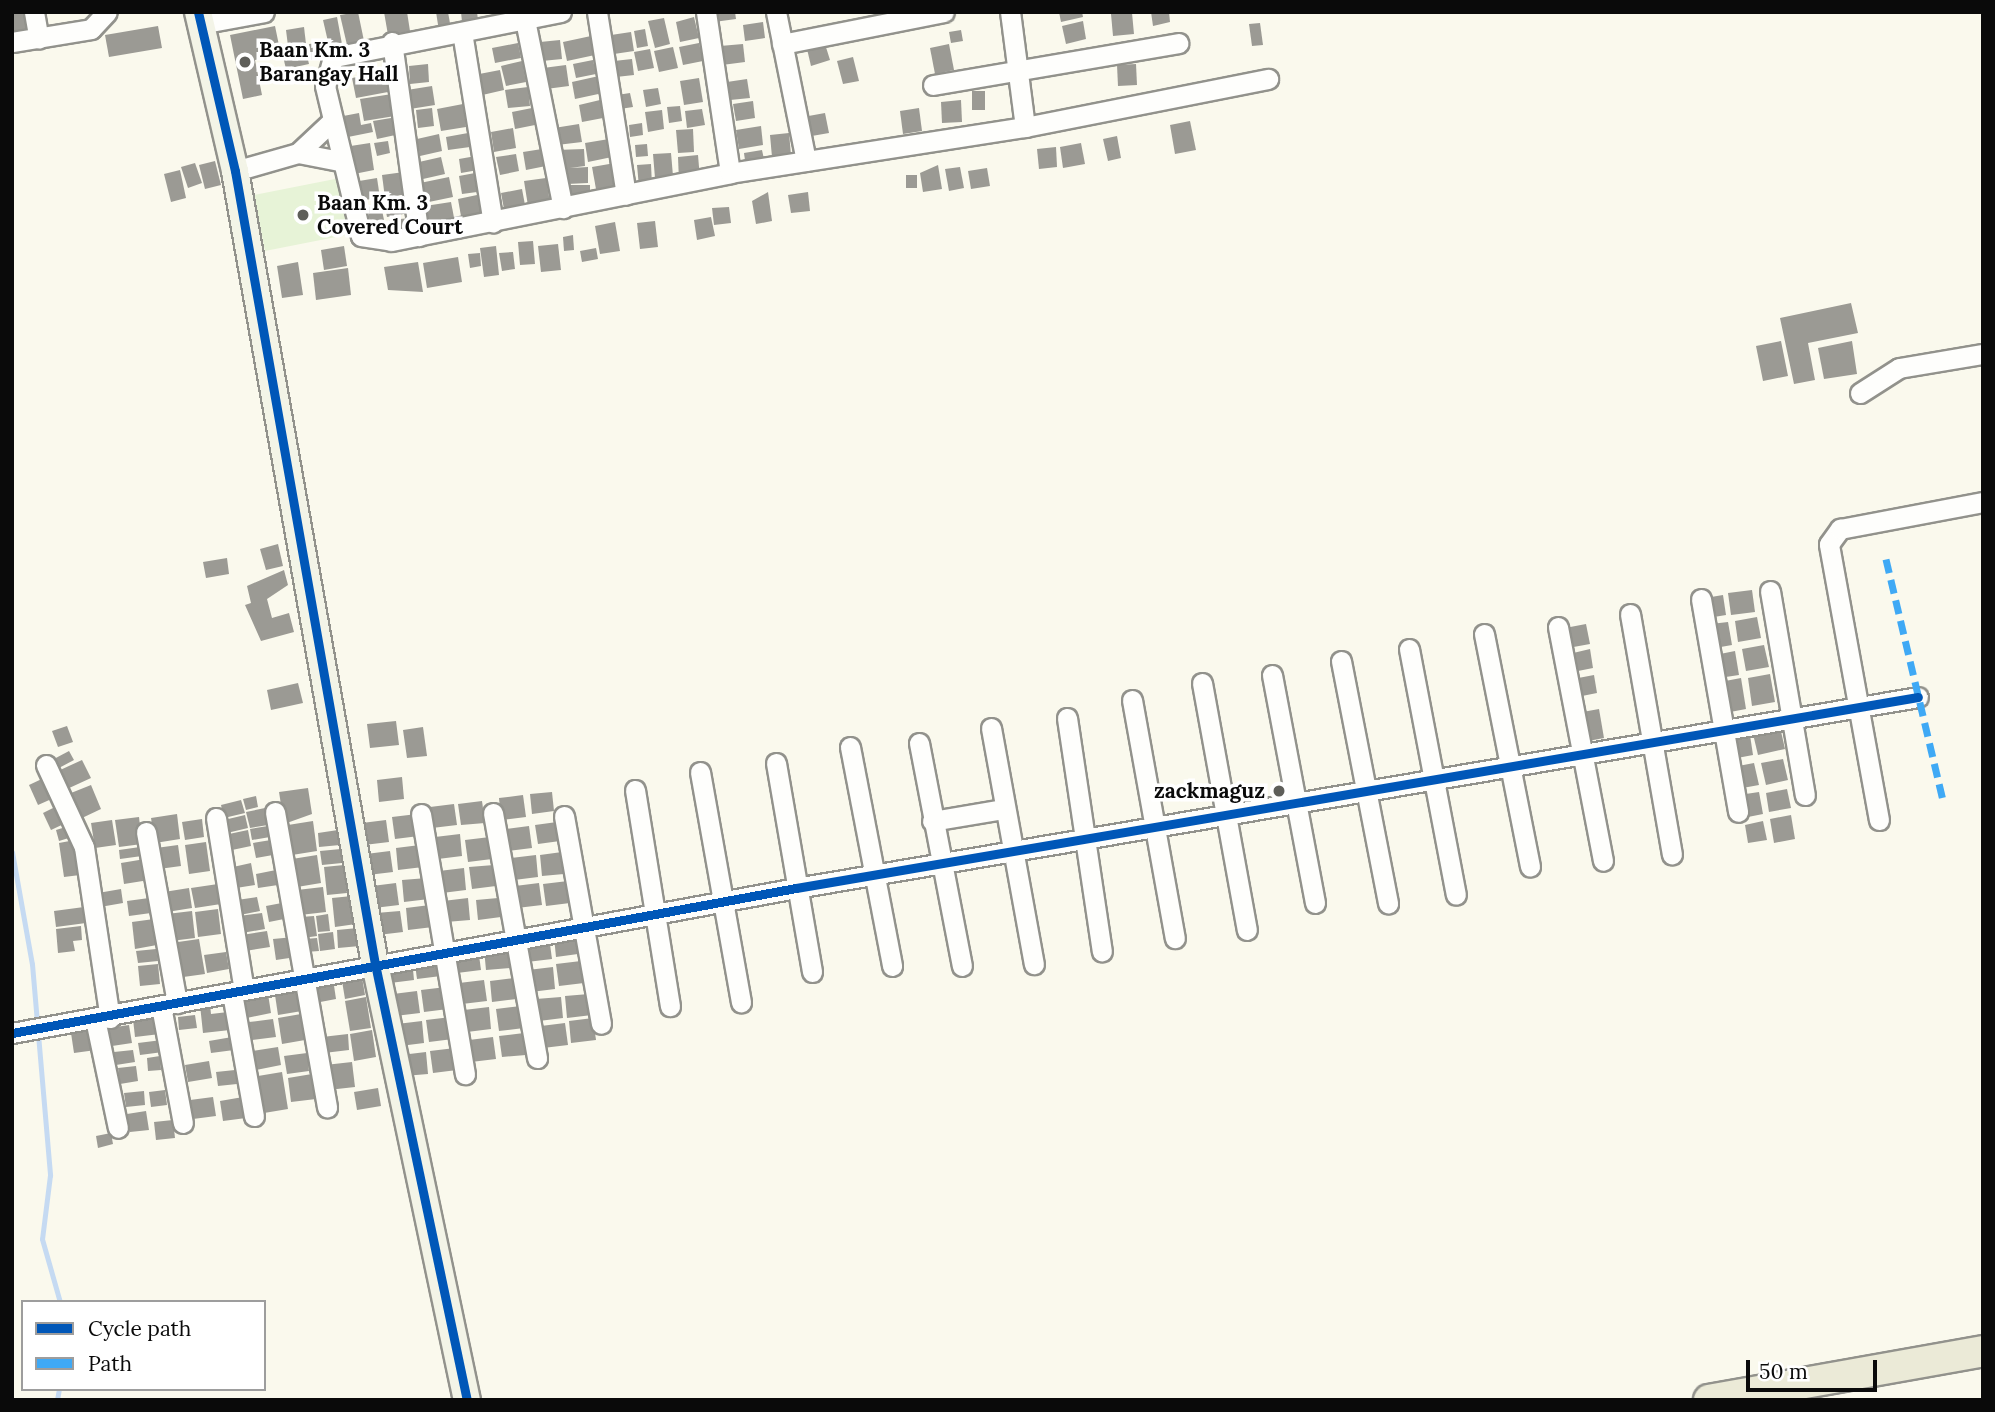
<!DOCTYPE html>
<style>
body{margin:0}
#map{position:relative;width:1995px;height:1412px;overflow:hidden;background:#faf9ed;font-family:Lora,serif}
div>[style]{position:absolute}
.pitch>*{inset:0;background:#e7f3d7}
.stream>*{height:5px;margin:-2.5px;padding:0 2.5px;transform-origin:2.5px;border-radius:2.5px;background:#c5daf2}
.building>*{inset:0;background:#9b9a94}
.roads{filter:drop-shadow(2px 0 #92928c) drop-shadow(-2px 0 #92928c) drop-shadow(0 2px #92928c) drop-shadow(0 -2px #92928c)}
.street>*{height:19px;margin:-9.5px;padding:0 9.5px;transform-origin:9.5px;border-radius:9.5px;background:#fefefc}
.secondary>*{height:26px;margin:-13px;padding:0 13px;transform-origin:13px;border-radius:13px;background:#f3f4e7}
.primary>*{height:30px;margin:-15px;padding:0 15px;transform-origin:15px;border-radius:15px;background:#ebead7}
.quiet>*{height:7px;margin-top:-3.5px;transform-origin:0;background:repeating-linear-gradient(90deg,#3fa9f5 0 14px,transparent 0 21px)}
.cycleway>*{height:9px;margin:-4.5px;padding:0 4.5px;transform-origin:4.5px;border-radius:4.5px;background:#0057b8}
.dots>*{width:19px;height:19px;translate:-50% -50%;box-sizing:border-box;border:4px solid #fff;border-radius:50%}
span{translate:-50% -50%;white-space:nowrap;text-align:center;line-height:1.15;-webkit-text-stroke:7px #fff;paint-order:stroke}
.poi-label{font-size:21px;color:#0a0a0a;font-weight:700}
.left{translate:0 -50%;text-align:left}
.right{translate:-100% -50%;text-align:right}
.frame{position:absolute;inset:0;border:14px solid #0a0a0a;pointer-events:none}
.legend{position:absolute;left:21px;top:1300px;width:245px;height:91px;box-sizing:border-box;background:#fff;border:2px solid #9d9d9d;margin:0;padding:9px 12px;list-style:none;font-size:21px;color:#0a0a0a}
.legend li{display:flex;align-items:center;gap:14px;height:35px}
.legend b{width:35px;border:2px solid #9d9d9d}
.scale{position:absolute;left:1746px;top:1360px;width:131px;height:32px;box-sizing:border-box;border:4px solid #0a0a0a;border-top:0;padding-left:9px;font-size:21px;line-height:24px;white-space:nowrap;color:#0a0a0a;-webkit-text-stroke:5px #fff;paint-order:stroke}
</style>
<div id="map">
<div class="pitch">
<i style="clip-path:polygon(340px 178px,351px 234px,265px 251px,254px 195px)"></i>
</div>
<div class="stream">
<i style="left:12px;top:852px;width:114px;rotate:79.9deg"></i>
<i style="left:32px;top:964px;width:212px;rotate:85.1deg"></i>
<i style="left:50px;top:1175px;width:64px;rotate:97.1deg"></i>
<i style="left:42px;top:1239px;width:66px;rotate:74.1deg"></i>
<i style="left:57px;top:1400px;width:11px;rotate:-80deg"></i>
</div>
<div class="building">
<i style="clip-path:polygon(12px 12px,25px 12px,27px 34px,12px 35px)"></i>
<i style="clip-path:polygon(358px 12px,364px 41px,347px 45px,340px 15px)"></i>
<i style="clip-path:polygon(384px 12px,407px 12px,410px 31px,388px 35px)"></i>
<i style="clip-path:polygon(436px 12px,448px 12px,451px 29px,439px 31px)"></i>
<i style="clip-path:polygon(461px 12px,477px 12px,478px 20px,462px 22px)"></i>
<i style="clip-path:polygon(713px 12px,735px 12px,736px 19px,714px 22px)"></i>
<i style="clip-path:polygon(1059px 12px,1082px 12px,1083px 17px,1061px 22px)"></i>
<i style="clip-path:polygon(1151px 12px,1169px 12px,1170px 22px,1153px 26px)"></i>
<i style="clip-path:polygon(1132px 13px,1134px 34px,1113px 36px,1111px 14px)"></i>
<i style="clip-path:polygon(337px 17px,342px 44px,329px 46px,323px 20px)"></i>
<i style="clip-path:polygon(694px 17px,699px 38px,680px 42px,676px 22px)"></i>
<i style="clip-path:polygon(664px 18px,670px 44px,655px 48px,648px 21px)"></i>
<i style="clip-path:polygon(1083px 21px,1086px 39px,1066px 44px,1062px 26px)"></i>
<i style="clip-path:polygon(763px 22px,765px 38px,745px 41px,743px 25px)"></i>
<i style="clip-path:polygon(1260px 23px,1263px 45px,1252px 46px,1249px 24px)"></i>
<i style="clip-path:polygon(158px 26px,162px 48px,109px 57px,105px 35px)"></i>
<i style="clip-path:polygon(275px 26px,281px 55px,255px 60px,262px 95px,243px 99px,230px 35px)"></i>
<i style="clip-path:polygon(304px 27px,306px 44px,288px 46px,286px 30px)"></i>
<i style="clip-path:polygon(645px 29px,648px 46px,637px 48px,634px 31px)"></i>
<i style="clip-path:polygon(961px 30px,963px 41px,951px 43px,949px 32px)"></i>
<i style="clip-path:polygon(631px 32px,634px 51px,614px 54px,611px 35px)"></i>
<i style="clip-path:polygon(591px 36px,595px 55px,567px 61px,563px 42px)"></i>
<i style="clip-path:polygon(560px 40px,562px 59px,542px 61px,540px 42px)"></i>
<i style="clip-path:polygon(326px 42px,328px 57px,311px 60px,309px 44px)"></i>
<i style="clip-path:polygon(518px 43px,521px 58px,495px 63px,492px 48px)"></i>
<i style="clip-path:polygon(699px 43px,703px 61px,683px 65px,679px 47px)"></i>
<i style="clip-path:polygon(743px 44px,745px 62px,722px 65px,720px 46px)"></i>
<i style="clip-path:polygon(825px 44px,830px 60px,811px 66px,807px 49px)"></i>
<i style="clip-path:polygon(949px 44px,954px 70px,935px 74px,930px 48px)"></i>
<i style="clip-path:polygon(305px 47px,309px 64px,286px 69px,282px 52px)"></i>
<i style="clip-path:polygon(673px 47px,678px 68px,659px 72px,654px 51px)"></i>
<i style="clip-path:polygon(650px 49px,654px 68px,638px 71px,634px 52px)"></i>
<i style="clip-path:polygon(853px 57px,859px 81px,843px 84px,837px 61px)"></i>
<i style="clip-path:polygon(632px 59px,634px 75px,616px 77px,614px 61px)"></i>
<i style="clip-path:polygon(593px 60px,596px 74px,576px 78px,573px 64px)"></i>
<i style="clip-path:polygon(522px 61px,526px 82px,506px 86px,501px 66px)"></i>
<i style="clip-path:polygon(428px 64px,429px 82px,410px 84px,409px 66px)"></i>
<i style="clip-path:polygon(1136px 64px,1137px 85px,1118px 86px,1117px 65px)"></i>
<i style="clip-path:polygon(566px 65px,569px 86px,546px 89px,543px 68px)"></i>
<i style="clip-path:polygon(500px 70px,504px 90px,478px 96px,474px 75px)"></i>
<i style="clip-path:polygon(385px 72px,388px 92px,356px 98px,352px 78px)"></i>
<i style="clip-path:polygon(599px 76px,603px 93px,575px 99px,572px 82px)"></i>
<i style="clip-path:polygon(699px 78px,703px 102px,684px 105px,680px 81px)"></i>
<i style="clip-path:polygon(747px 79px,750px 98px,730px 100px,727px 82px)"></i>
<i style="clip-path:polygon(432px 86px,435px 105px,410px 109px,407px 90px)"></i>
<i style="clip-path:polygon(528px 87px,530px 106px,508px 108px,505px 90px)"></i>
<i style="clip-path:polygon(658px 88px,661px 104px,646px 107px,643px 90px)"></i>
<i style="clip-path:polygon(972px 91px,985px 91px,985px 110px,972px 110px)"></i>
<i style="clip-path:polygon(630px 93px,633px 107px,620px 109px,617px 95px)"></i>
<i style="clip-path:polygon(392px 94px,395px 116px,364px 121px,360px 99px)"></i>
<i style="clip-path:polygon(600px 100px,603px 118px,582px 122px,579px 105px)"></i>
<i style="clip-path:polygon(961px 100px,962px 122px,942px 123px,941px 102px)"></i>
<i style="clip-path:polygon(753px 101px,755px 118px,736px 121px,733px 104px)"></i>
<i style="clip-path:polygon(463px 104px,466px 127px,441px 131px,437px 109px)"></i>
<i style="clip-path:polygon(680px 106px,682px 121px,669px 123px,667px 107px)"></i>
<i style="clip-path:polygon(432px 108px,434px 126px,418px 128px,416px 110px)"></i>
<i style="clip-path:polygon(532px 108px,535px 125px,515px 129px,512px 112px)"></i>
<i style="clip-path:polygon(919px 108px,922px 131px,903px 134px,900px 111px)"></i>
<i style="clip-path:polygon(702px 109px,705px 125px,687px 128px,685px 111px)"></i>
<i style="clip-path:polygon(662px 110px,664px 129px,648px 132px,645px 112px)"></i>
<i style="clip-path:polygon(359px 113px,361px 125px,371px 123px,373px 132px,343px 138px,338px 117px)"></i>
<i style="clip-path:polygon(825px 113px,829px 133px,806px 137px,803px 117px)"></i>
<i style="clip-path:polygon(397px 117px,400px 134px,377px 139px,373px 121px)"></i>
<i style="clip-path:polygon(1190px 121px,1196px 150px,1175px 154px,1170px 125px)"></i>
<i style="clip-path:polygon(642px 123px,643px 135px,630px 137px,629px 125px)"></i>
<i style="clip-path:polygon(579px 124px,582px 142px,557px 145px,554px 128px)"></i>
<i style="clip-path:polygon(761px 126px,763px 145px,739px 149px,736px 130px)"></i>
<i style="clip-path:polygon(513px 128px,516px 148px,494px 152px,491px 132px)"></i>
<i style="clip-path:polygon(693px 129px,694px 152px,678px 153px,676px 130px)"></i>
<i style="clip-path:polygon(468px 133px,470px 147px,448px 150px,446px 137px)"></i>
<i style="clip-path:polygon(789px 133px,791px 155px,772px 157px,770px 135px)"></i>
<i style="clip-path:polygon(439px 134px,442px 151px,420px 156px,417px 139px)"></i>
<i style="clip-path:polygon(1117px 136px,1121px 158px,1108px 161px,1103px 139px)"></i>
<i style="clip-path:polygon(609px 139px,612px 157px,588px 162px,585px 143px)"></i>
<i style="clip-path:polygon(388px 141px,390px 153px,377px 156px,374px 143px)"></i>
<i style="clip-path:polygon(370px 143px,374px 170px,349px 175px,344px 147px)"></i>
<i style="clip-path:polygon(1081px 143px,1085px 164px,1063px 168px,1060px 147px)"></i>
<i style="clip-path:polygon(647px 144px,648px 156px,636px 157px,635px 145px)"></i>
<i style="clip-path:polygon(1056px 147px,1057px 167px,1039px 169px,1037px 149px)"></i>
<i style="clip-path:polygon(542px 149px,546px 166px,526px 170px,523px 152px)"></i>
<i style="clip-path:polygon(584px 149px,585px 166px,570px 168px,588px 167px,588px 183px,567px 184px,556px 150px)"></i>
<i style="clip-path:polygon(762px 150px,765px 164px,746px 168px,744px 153px)"></i>
<i style="clip-path:polygon(671px 153px,673px 176px,655px 178px,653px 154px)"></i>
<i style="clip-path:polygon(516px 154px,519px 171px,500px 175px,496px 157px)"></i>
<i style="clip-path:polygon(698px 155px,700px 179px,679px 181px,678px 157px)"></i>
<i style="clip-path:polygon(476px 156px,478px 170px,461px 173px,459px 159px)"></i>
<i style="clip-path:polygon(441px 157px,445px 174px,423px 179px,419px 162px)"></i>
<i style="clip-path:polygon(215px 161px,221px 185px,205px 189px,199px 165px)"></i>
<i style="clip-path:polygon(195px 163px,202px 183px,188px 188px,181px 167px)"></i>
<i style="clip-path:polygon(615px 163px,619px 185px,596px 189px,592px 167px)"></i>
<i style="clip-path:polygon(651px 164px,652px 186px,639px 187px,637px 165px)"></i>
<i style="clip-path:polygon(938px 165px,942px 189px,923px 192px,920px 173px)"></i>
<i style="clip-path:polygon(960px 167px,964px 188px,949px 191px,945px 169px)"></i>
<i style="clip-path:polygon(987px 168px,990px 186px,971px 189px,968px 171px)"></i>
<i style="clip-path:polygon(180px 170px,186px 198px,171px 202px,164px 174px)"></i>
<i style="clip-path:polygon(404px 172px,407px 194px,385px 198px,382px 175px)"></i>
<i style="clip-path:polygon(475px 173px,477px 192px,462px 194px,459px 176px)"></i>
<i style="clip-path:polygon(906px 175px,917px 175px,917px 188px,906px 188px)"></i>
<i style="clip-path:polygon(449px 177px,453px 197px,424px 203px,420px 183px)"></i>
<i style="clip-path:polygon(377px 178px,380px 198px,356px 201px,353px 182px)"></i>
<i style="clip-path:polygon(546px 178px,550px 203px,528px 206px,524px 181px)"></i>
<i style="clip-path:polygon(570px 185px,590px 185px,590px 200px,570px 200px)"></i>
<i style="clip-path:polygon(522px 189px,525px 205px,504px 209px,501px 193px)"></i>
<i style="clip-path:polygon(768px 192px,772px 221px,756px 224px,752px 201px)"></i>
<i style="clip-path:polygon(808px 192px,810px 211px,791px 213px,788px 195px)"></i>
<i style="clip-path:polygon(477px 195px,482px 218px,462px 222px,458px 199px)"></i>
<i style="clip-path:polygon(406px 198px,409px 213px,387px 217px,384px 201px)"></i>
<i style="clip-path:polygon(451px 202px,456px 228px,429px 226px,425px 206px)"></i>
<i style="clip-path:polygon(381px 205px,385px 225px,371px 228px,367px 207px)"></i>
<i style="clip-path:polygon(729px 207px,731px 223px,714px 225px,712px 208px)"></i>
<i style="clip-path:polygon(711px 217px,715px 236px,697px 240px,694px 220px)"></i>
<i style="clip-path:polygon(411px 218px,413px 234px,391px 236px,389px 220px)"></i>
<i style="clip-path:polygon(655px 221px,658px 247px,640px 249px,637px 223px)"></i>
<i style="clip-path:polygon(615px 222px,620px 251px,600px 254px,595px 226px)"></i>
<i style="clip-path:polygon(573px 235px,574px 250px,564px 251px,563px 237px)"></i>
<i style="clip-path:polygon(533px 241px,535px 264px,520px 265px,518px 242px)"></i>
<i style="clip-path:polygon(558px 244px,561px 270px,541px 272px,538px 246px)"></i>
<i style="clip-path:polygon(344px 246px,347px 266px,324px 270px,321px 250px)"></i>
<i style="clip-path:polygon(496px 246px,499px 275px,484px 277px,480px 248px)"></i>
<i style="clip-path:polygon(596px 248px,598px 259px,582px 262px,580px 251px)"></i>
<i style="clip-path:polygon(513px 252px,515px 269px,502px 271px,499px 253px)"></i>
<i style="clip-path:polygon(480px 253px,481px 266px,470px 268px,468px 254px)"></i>
<i style="clip-path:polygon(458px 257px,462px 282px,427px 288px,423px 263px)"></i>
<i style="clip-path:polygon(298px 262px,303px 295px,282px 298px,277px 266px)"></i>
<i style="clip-path:polygon(418px 262px,423px 292px,388px 290px,384px 267px)"></i>
<i style="clip-path:polygon(348px 268px,351px 295px,316px 300px,313px 273px)"></i>
<i style="clip-path:polygon(1851px 303px,1858px 333px,1808px 343px,1815px 380px,1794px 384px,1780px 318px)"></i>
<i style="clip-path:polygon(1781px 341px,1788px 376px,1763px 381px,1756px 346px)"></i>
<i style="clip-path:polygon(1852px 341px,1857px 374px,1824px 379px,1818px 348px)"></i>
<i style="clip-path:polygon(278px 544px,283px 566px,266px 570px,260px 549px)"></i>
<i style="clip-path:polygon(227px 558px,229px 574px,206px 578px,203px 562px)"></i>
<i style="clip-path:polygon(284px 570px,288px 585px,267px 599px,272px 618px,289px 613px,294px 632px,261px 641px,245px 605px,251px 603px,247px 586px)"></i>
<i style="clip-path:polygon(1752px 590px,1755px 612px,1731px 615px,1728px 593px)"></i>
<i style="clip-path:polygon(1723px 595px,1726px 615px,1708px 618px,1705px 598px)"></i>
<i style="clip-path:polygon(1757px 617px,1761px 638px,1738px 642px,1735px 621px)"></i>
<i style="clip-path:polygon(1728px 622px,1732px 645px,1715px 648px,1711px 624px)"></i>
<i style="clip-path:polygon(1586px 624px,1590px 644px,1568px 648px,1565px 628px)"></i>
<i style="clip-path:polygon(1764px 645px,1769px 667px,1746px 671px,1742px 649px)"></i>
<i style="clip-path:polygon(1590px 649px,1593px 668px,1573px 672px,1569px 654px)"></i>
<i style="clip-path:polygon(1735px 651px,1739px 675px,1719px 678px,1715px 655px)"></i>
<i style="clip-path:polygon(1770px 674px,1775px 702px,1752px 706px,1748px 678px)"></i>
<i style="clip-path:polygon(1594px 675px,1597px 693px,1577px 697px,1573px 679px)"></i>
<i style="clip-path:polygon(1741px 678px,1746px 709px,1725px 713px,1720px 682px)"></i>
<i style="clip-path:polygon(298px 683px,303px 703px,271px 710px,267px 690px)"></i>
<i style="clip-path:polygon(1599px 709px,1604px 738px,1583px 742px,1577px 713px)"></i>
<i style="clip-path:polygon(396px 721px,399px 745px,370px 748px,367px 724px)"></i>
<i style="clip-path:polygon(67px 726px,73px 742px,58px 747px,52px 731px)"></i>
<i style="clip-path:polygon(423px 727px,427px 756px,407px 758px,403px 730px)"></i>
<i style="clip-path:polygon(1780px 727px,1785px 749px,1758px 755px,1753px 734px)"></i>
<i style="clip-path:polygon(1750px 735px,1753px 755px,1732px 759px,1729px 739px)"></i>
<i style="clip-path:polygon(69px 751px,74px 760px,57px 769px,52px 760px)"></i>
<i style="clip-path:polygon(1783px 759px,1788px 780px,1766px 785px,1761px 763px)"></i>
<i style="clip-path:polygon(82px 760px,91px 778px,67px 789px,58px 771px)"></i>
<i style="clip-path:polygon(1754px 763px,1759px 785px,1737px 789px,1733px 767px)"></i>
<i style="clip-path:polygon(46px 777px,56px 797px,38px 805px,29px 785px)"></i>
<i style="clip-path:polygon(402px 777px,404px 799px,379px 802px,377px 780px)"></i>
<i style="clip-path:polygon(91px 785px,101px 809px,82px 818px,71px 793px)"></i>
<i style="clip-path:polygon(308px 788px,312px 814px,284px 824px,279px 792px)"></i>
<i style="clip-path:polygon(1787px 789px,1791px 808px,1769px 812px,1766px 793px)"></i>
<i style="clip-path:polygon(552px 792px,554px 811px,532px 814px,530px 794px)"></i>
<i style="clip-path:polygon(1759px 792px,1763px 814px,1743px 818px,1739px 795px)"></i>
<i style="clip-path:polygon(523px 795px,526px 817px,501px 820px,499px 798px)"></i>
<i style="clip-path:polygon(256px 796px,258px 807px,246px 810px,243px 799px)"></i>
<i style="clip-path:polygon(241px 800px,245px 813px,224px 818px,221px 805px)"></i>
<i style="clip-path:polygon(482px 801px,485px 823px,461px 825px,458px 804px)"></i>
<i style="clip-path:polygon(454px 804px,457px 825px,432px 828px,430px 807px)"></i>
<i style="clip-path:polygon(59px 805px,68px 822px,51px 830px,43px 813px)"></i>
<i style="clip-path:polygon(265px 808px,268px 825px,250px 828px,246px 812px)"></i>
<i style="clip-path:polygon(177px 814px,180px 839px,155px 843px,151px 818px)"></i>
<i style="clip-path:polygon(417px 814px,419px 836px,395px 839px,392px 817px)"></i>
<i style="clip-path:polygon(245px 815px,248px 828px,227px 833px,224px 820px)"></i>
<i style="clip-path:polygon(1791px 815px,1795px 839px,1774px 843px,1770px 819px)"></i>
<i style="clip-path:polygon(139px 817px,142px 844px,119px 847px,115px 820px)"></i>
<i style="clip-path:polygon(202px 819px,204px 837px,185px 840px,182px 822px)"></i>
<i style="clip-path:polygon(112px 820px,116px 845px,95px 848px,91px 823px)"></i>
<i style="clip-path:polygon(386px 820px,389px 842px,364px 845px,362px 823px)"></i>
<i style="clip-path:polygon(313px 821px,317px 851px,292px 855px,288px 825px)"></i>
<i style="clip-path:polygon(1763px 821px,1767px 840px,1748px 843px,1745px 825px)"></i>
<i style="clip-path:polygon(557px 822px,560px 841px,538px 844px,535px 825px)"></i>
<i style="clip-path:polygon(69px 826px,72px 837px,59px 841px,56px 830px)"></i>
<i style="clip-path:polygon(268px 826px,270px 837px,252px 840px,250px 829px)"></i>
<i style="clip-path:polygon(529px 826px,532px 848px,507px 851px,505px 829px)"></i>
<i style="clip-path:polygon(248px 830px,251px 846px,232px 850px,229px 834px)"></i>
<i style="clip-path:polygon(338px 830px,340px 845px,319px 847px,318px 833px)"></i>
<i style="clip-path:polygon(460px 834px,462px 856px,438px 859px,435px 837px)"></i>
<i style="clip-path:polygon(490px 837px,492px 859px,468px 862px,465px 840px)"></i>
<i style="clip-path:polygon(75px 840px,80px 875px,64px 877px,59px 843px)"></i>
<i style="clip-path:polygon(271px 840px,273px 855px,256px 858px,253px 843px)"></i>
<i style="clip-path:polygon(206px 842px,210px 871px,189px 874px,185px 845px)"></i>
<i style="clip-path:polygon(178px 845px,181px 866px,159px 869px,156px 848px)"></i>
<i style="clip-path:polygon(420px 845px,423px 867px,398px 870px,396px 848px)"></i>
<i style="clip-path:polygon(140px 847px,142px 856px,120px 859px,119px 850px)"></i>
<i style="clip-path:polygon(341px 849px,342px 863px,322px 865px,320px 851px)"></i>
<i style="clip-path:polygon(390px 851px,393px 872px,368px 875px,366px 854px)"></i>
<i style="clip-path:polygon(562px 852px,564px 874px,542px 876px,540px 855px)"></i>
<i style="clip-path:polygon(317px 855px,321px 883px,297px 887px,292px 859px)"></i>
<i style="clip-path:polygon(536px 855px,538px 877px,514px 880px,511px 858px)"></i>
<i style="clip-path:polygon(145px 859px,149px 880px,124px 884px,121px 863px)"></i>
<i style="clip-path:polygon(251px 863px,255px 885px,236px 888px,233px 867px)"></i>
<i style="clip-path:polygon(344px 865px,347px 893px,327px 895px,324px 867px)"></i>
<i style="clip-path:polygon(494px 865px,496px 886px,472px 889px,469px 867px)"></i>
<i style="clip-path:polygon(464px 868px,466px 890px,442px 893px,439px 871px)"></i>
<i style="clip-path:polygon(276px 870px,278px 885px,258px 888px,256px 874px)"></i>
<i style="clip-path:polygon(427px 878px,429px 899px,404px 902px,402px 880px)"></i>
<i style="clip-path:polygon(568px 881px,570px 903px,546px 906px,543px 884px)"></i>
<i style="clip-path:polygon(396px 883px,399px 905px,374px 908px,372px 886px)"></i>
<i style="clip-path:polygon(539px 883px,542px 905px,517px 908px,515px 886px)"></i>
<i style="clip-path:polygon(218px 884px,221px 904px,195px 908px,191px 888px)"></i>
<i style="clip-path:polygon(323px 887px,326px 912px,300px 915px,297px 890px)"></i>
<i style="clip-path:polygon(189px 888px,192px 908px,167px 912px,164px 892px)"></i>
<i style="clip-path:polygon(121px 889px,123px 903px,100px 907px,98px 893px)"></i>
<i style="clip-path:polygon(352px 896px,356px 924px,335px 927px,332px 898px)"></i>
<i style="clip-path:polygon(257px 897px,260px 911px,240px 915px,237px 900px)"></i>
<i style="clip-path:polygon(149px 898px,151px 913px,129px 916px,127px 901px)"></i>
<i style="clip-path:polygon(468px 898px,470px 920px,446px 922px,443px 901px)"></i>
<i style="clip-path:polygon(498px 898px,501px 917px,478px 920px,476px 900px)"></i>
<i style="clip-path:polygon(287px 902px,289px 918px,269px 922px,266px 906px)"></i>
<i style="clip-path:polygon(430px 905px,433px 927px,408px 930px,406px 908px)"></i>
<i style="clip-path:polygon(84px 907px,86px 923px,56px 927px,54px 911px)"></i>
<i style="clip-path:polygon(218px 909px,221px 934px,198px 937px,195px 912px)"></i>
<i style="clip-path:polygon(192px 911px,195px 938px,171px 941px,167px 914px)"></i>
<i style="clip-path:polygon(400px 911px,403px 932px,378px 935px,376px 913px)"></i>
<i style="clip-path:polygon(262px 913px,265px 929px,242px 933px,239px 916px)"></i>
<i style="clip-path:polygon(328px 914px,330px 931px,318px 932px,316px 916px)"></i>
<i style="clip-path:polygon(314px 916px,317px 936px,303px 938px,301px 917px)"></i>
<i style="clip-path:polygon(154px 919px,157px 945px,135px 949px,132px 922px)"></i>
<i style="clip-path:polygon(81px 926px,82px 940px,73px 941px,75px 951px,58px 953px,56px 929px)"></i>
<i style="clip-path:polygon(358px 928px,360px 946px,338px 948px,337px 930px)"></i>
<i style="clip-path:polygon(267px 931px,270px 947px,245px 951px,242px 935px)"></i>
<i style="clip-path:polygon(333px 932px,335px 949px,320px 951px,318px 934px)"></i>
<i style="clip-path:polygon(576px 935px,578px 954px,556px 957px,554px 937px)"></i>
<i style="clip-path:polygon(294px 937px,296px 957px,276px 960px,273px 939px)"></i>
<i style="clip-path:polygon(549px 937px,552px 959px,527px 962px,524px 940px)"></i>
<i style="clip-path:polygon(317px 938px,319px 951px,306px 952px,305px 939px)"></i>
<i style="clip-path:polygon(199px 939px,205px 974px,176px 978px,171px 943px)"></i>
<i style="clip-path:polygon(508px 946px,511px 968px,486px 970px,484px 949px)"></i>
<i style="clip-path:polygon(478px 948px,481px 970px,457px 973px,454px 951px)"></i>
<i style="clip-path:polygon(156px 949px,158px 961px,138px 963px,136px 951px)"></i>
<i style="clip-path:polygon(226px 952px,229px 969px,207px 973px,204px 955px)"></i>
<i style="clip-path:polygon(439px 955px,441px 976px,417px 979px,414px 957px)"></i>
<i style="clip-path:polygon(412px 959px,414px 980px,390px 983px,387px 962px)"></i>
<i style="clip-path:polygon(581px 961px,584px 983px,559px 986px,556px 964px)"></i>
<i style="clip-path:polygon(158px 964px,160px 984px,140px 986px,138px 966px)"></i>
<i style="clip-path:polygon(553px 967px,555px 989px,531px 992px,528px 970px)"></i>
<i style="clip-path:polygon(362px 977px,365px 995px,345px 999px,342px 981px)"></i>
<i style="clip-path:polygon(515px 978px,517px 999px,492px 1002px,490px 981px)"></i>
<i style="clip-path:polygon(333px 979px,336px 999px,315px 1003px,311px 983px)"></i>
<i style="clip-path:polygon(484px 980px,487px 1001px,462px 1004px,459px 983px)"></i>
<i style="clip-path:polygon(296px 982px,302px 1011px,278px 1015px,275px 995px)"></i>
<i style="clip-path:polygon(446px 987px,448px 1009px,424px 1012px,421px 990px)"></i>
<i style="clip-path:polygon(417px 991px,420px 1013px,395px 1016px,393px 994px)"></i>
<i style="clip-path:polygon(268px 994px,271px 1013px,242px 1019px,238px 999px)"></i>
<i style="clip-path:polygon(589px 994px,592px 1015px,567px 1018px,565px 996px)"></i>
<i style="clip-path:polygon(366px 997px,371px 1028px,350px 1031px,345px 1001px)"></i>
<i style="clip-path:polygon(561px 997px,563px 1018px,539px 1021px,536px 999px)"></i>
<i style="clip-path:polygon(210px 1004px,211px 1014px,228px 1012px,230px 1030px,203px 1033px,200px 1005px)"></i>
<i style="clip-path:polygon(521px 1006px,524px 1028px,499px 1031px,496px 1009px)"></i>
<i style="clip-path:polygon(489px 1007px,491px 1029px,467px 1032px,464px 1010px)"></i>
<i style="clip-path:polygon(301px 1014px,305px 1040px,282px 1044px,278px 1018px)"></i>
<i style="clip-path:polygon(195px 1015px,197px 1028px,179px 1030px,178px 1017px)"></i>
<i style="clip-path:polygon(157px 1016px,160px 1034px,135px 1037px,133px 1019px)"></i>
<i style="clip-path:polygon(451px 1017px,453px 1039px,429px 1042px,426px 1020px)"></i>
<i style="clip-path:polygon(593px 1018px,596px 1040px,571px 1043px,569px 1021px)"></i>
<i style="clip-path:polygon(273px 1019px,276px 1037px,252px 1040px,249px 1022px)"></i>
<i style="clip-path:polygon(422px 1021px,424px 1043px,400px 1046px,397px 1024px)"></i>
<i style="clip-path:polygon(565px 1023px,568px 1045px,543px 1048px,541px 1026px)"></i>
<i style="clip-path:polygon(129px 1025px,132px 1043px,112px 1046px,109px 1028px)"></i>
<i style="clip-path:polygon(92px 1030px,96px 1050px,74px 1053px,71px 1033px)"></i>
<i style="clip-path:polygon(372px 1030px,376px 1057px,354px 1061px,350px 1034px)"></i>
<i style="clip-path:polygon(524px 1033px,526px 1055px,502px 1057px,499px 1036px)"></i>
<i style="clip-path:polygon(348px 1034px,349px 1050px,324px 1053px,322px 1037px)"></i>
<i style="clip-path:polygon(232px 1037px,234px 1050px,211px 1053px,209px 1041px)"></i>
<i style="clip-path:polygon(493px 1037px,496px 1059px,471px 1062px,469px 1040px)"></i>
<i style="clip-path:polygon(162px 1040px,163px 1052px,140px 1055px,138px 1043px)"></i>
<i style="clip-path:polygon(278px 1047px,281px 1065px,256px 1070px,253px 1051px)"></i>
<i style="clip-path:polygon(455px 1048px,457px 1070px,433px 1073px,430px 1051px)"></i>
<i style="clip-path:polygon(133px 1050px,135px 1062px,116px 1065px,114px 1052px)"></i>
<i style="clip-path:polygon(426px 1052px,428px 1074px,404px 1076px,401px 1055px)"></i>
<i style="clip-path:polygon(307px 1053px,309px 1071px,287px 1074px,284px 1056px)"></i>
<i style="clip-path:polygon(160px 1056px,161px 1070px,148px 1071px,147px 1058px)"></i>
<i style="clip-path:polygon(209px 1061px,212px 1078px,188px 1082px,185px 1065px)"></i>
<i style="clip-path:polygon(352px 1062px,355px 1087px,328px 1090px,325px 1065px)"></i>
<i style="clip-path:polygon(136px 1066px,138px 1081px,120px 1084px,118px 1068px)"></i>
<i style="clip-path:polygon(235px 1070px,237px 1084px,218px 1086px,216px 1072px)"></i>
<i style="clip-path:polygon(282px 1072px,288px 1109px,264px 1113px,258px 1076px)"></i>
<i style="clip-path:polygon(312px 1074px,316px 1099px,291px 1102px,288px 1078px)"></i>
<i style="clip-path:polygon(378px 1088px,381px 1106px,357px 1110px,354px 1092px)"></i>
<i style="clip-path:polygon(165px 1090px,167px 1105px,151px 1107px,149px 1092px)"></i>
<i style="clip-path:polygon(144px 1091px,145px 1105px,126px 1107px,124px 1093px)"></i>
<i style="clip-path:polygon(213px 1097px,216px 1116px,193px 1119px,190px 1100px)"></i>
<i style="clip-path:polygon(243px 1097px,246px 1118px,223px 1121px,220px 1101px)"></i>
<i style="clip-path:polygon(146px 1111px,149px 1130px,130px 1132px,127px 1114px)"></i>
<i style="clip-path:polygon(173px 1120px,175px 1138px,156px 1140px,154px 1122px)"></i>
<i style="clip-path:polygon(111px 1133px,113px 1144px,98px 1148px,96px 1136px)"></i>
</div>
<div class="roads">
<div class="street">
<i style="left:34px;top:12px;width:27px;rotate:80deg"></i>
<i style="left:561px;top:12px;width:232px;rotate:168.8deg"></i>
<i style="left:333px;top:57px;width:30px;rotate:105deg"></i>
<i style="left:325px;top:86px;width:154px;rotate:76.5deg"></i>
<i style="left:361px;top:236px;width:30px;rotate:9deg"></i>
<i style="left:391px;top:241px;width:346px;rotate:-11.3deg"></i>
<i style="left:730px;top:173px;width:299px;rotate:-8.9deg"></i>
<i style="left:1025px;top:127px;width:116px;rotate:-97.4deg"></i>
<i style="left:597px;top:12px;width:185px;rotate:81deg"></i>
<i style="left:706px;top:12px;width:163px;rotate:81.5deg"></i>
<i style="left:776px;top:12px;width:152px;rotate:78.6deg"></i>
<i style="left:525px;top:20px;width:192px;rotate:78.6deg"></i>
<i style="left:200px;top:24px;width:65px;rotate:-10.6deg"></i>
<i style="left:462px;top:32px;width:193px;rotate:80.8deg"></i>
<i style="left:12px;top:42px;width:80px;rotate:-9.3deg"></i>
<i style="left:91px;top:29px;width:23px;rotate:-47deg"></i>
<i style="left:392px;top:42px;width:196px;rotate:82.1deg"></i>
<i style="left:782px;top:44px;width:165px;rotate:-11.2deg"></i>
<i style="left:933px;top:85px;width:249px;rotate:-9.7deg"></i>
<i style="left:1025px;top:127px;width:248px;rotate:-11.2deg"></i>
<i style="left:298px;top:153px;width:43px;rotate:10.8deg"></i>
<i style="left:235px;top:171px;width:66px;rotate:-15.9deg"></i>
<i style="left:298px;top:153px;width:45px;rotate:-43.2deg"></i>
<i style="left:1860px;top:393px;width:46px;rotate:-32.7deg"></i>
<i style="left:1899px;top:368px;width:85px;rotate:-9.5deg"></i>
<i style="left:1770px;top:591px;width:207px;rotate:80.3deg"></i>
<i style="left:1701px;top:599px;width:216px;rotate:80.1deg"></i>
<i style="left:1630px;top:614px;width:244px;rotate:80.1deg"></i>
<i style="left:1558px;top:627px;width:238px;rotate:79.1deg"></i>
<i style="left:1484px;top:634px;width:237px;rotate:78.8deg"></i>
<i style="left:1409px;top:649px;width:250px;rotate:79.2deg"></i>
<i style="left:1341px;top:661px;width:247px;rotate:79deg"></i>
<i style="left:1272px;top:675px;width:232px;rotate:79.3deg"></i>
<i style="left:1202px;top:683px;width:251px;rotate:79.7deg"></i>
<i style="left:1132px;top:700px;width:242px;rotate:79.8deg"></i>
<i style="left:1067px;top:718px;width:236px;rotate:81.5deg"></i>
<i style="left:991px;top:728px;width:240px;rotate:79.7deg"></i>
<i style="left:919px;top:743px;width:227px;rotate:79.1deg"></i>
<i style="left:850px;top:747px;width:223px;rotate:79.1deg"></i>
<i style="left:776px;top:763px;width:212px;rotate:80.2deg"></i>
<i style="left:46px;top:765px;width:90px;rotate:65.1deg"></i>
<i style="left:84px;top:847px;width:173px;rotate:81.4deg"></i>
<i style="left:700px;top:772px;width:234px;rotate:79.9deg"></i>
<i style="left:635px;top:790px;width:219px;rotate:80.8deg"></i>
<i style="left:275px;top:812px;width:300px;rotate:80deg"></i>
<i style="left:493px;top:813px;width:249px;rotate:79.8deg"></i>
<i style="left:421px;top:814px;width:264px;rotate:80.4deg"></i>
<i style="left:564px;top:816px;width:211px;rotate:79.9deg"></i>
<i style="left:216px;top:818px;width:174px;rotate:80.8deg"></i>
<i style="left:1879px;top:820px;width:280px;rotate:-100.3deg"></i>
<i style="left:1829px;top:544px;width:19px;rotate:-54deg"></i>
<i style="left:1840px;top:529px;width:146px;rotate:-10.7deg"></i>
<i style="left:932px;top:821px;width:73px;rotate:-9.5deg"></i>
<i style="left:146px;top:832px;width:174px;rotate:79.7deg"></i>
<i style="left:232px;top:993px;width:125px;rotate:79.9deg"></i>
<i style="left:161px;top:1006px;width:119px;rotate:79.4deg"></i>
<i style="left:95px;top:1019px;width:111px;rotate:78.1deg"></i>
<i style="left:12px;top:1033px;width:797px;rotate:-10.48deg"></i>
<i style="left:796px;top:888px;width:1138px;rotate:-9.66deg"></i>
</div>
<div class="secondary">
<i style="left:198px;top:12px;width:163px;rotate:76.9deg"></i>
<i style="left:235px;top:171px;width:805px;rotate:79.99deg"></i>
<i style="left:375px;top:964px;width:446px;rotate:78.1deg"></i>
</div>
<div class="primary">
<i style="left:1709px;top:1400px;width:278px;rotate:-10.1deg"></i>
</div>
</div>
<div class="quiet">
<i style="left:1886px;top:559px;width:248px;rotate:76.7deg"></i>
</div>
<div class="cycleway">
<i style="left:198px;top:12px;width:163px;rotate:76.9deg"></i>
<i style="left:235px;top:171px;width:805px;rotate:79.99deg"></i>
<i style="left:375px;top:964px;width:446px;rotate:78.1deg"></i>
<i style="left:12px;top:1033px;width:797px;rotate:-10.48deg"></i>
<i style="left:796px;top:888px;width:1138px;rotate:-9.66deg"></i>
</div>
<div class="dots">
<i style="left:245px;top:62px;background:#5e5e59"></i>
<i style="left:303px;top:215px;background:#5e5e59"></i>
<i style="left:1279px;top:791px;background:#5e5e59"></i>
</div>
<div class="poi-label">
<span class="left" style="left:259px;top:62px">Baan Km. 3<br>Barangay Hall</span>
<span class="left" style="left:317px;top:215px">Baan Km. 3<br>Covered Court</span>
<span class="right" style="left:1265px;top:791px">zackmaguz</span>
</div>
<div class="frame"></div>
<ul class="legend">
<li><b style="height:9px;background:#0057b8"></b>Cycle path</li>
<li><b style="height:9px;background:#3fa9f5"></b>Path</li>
</ul>
<div class="scale">50 m</div>
</div>
